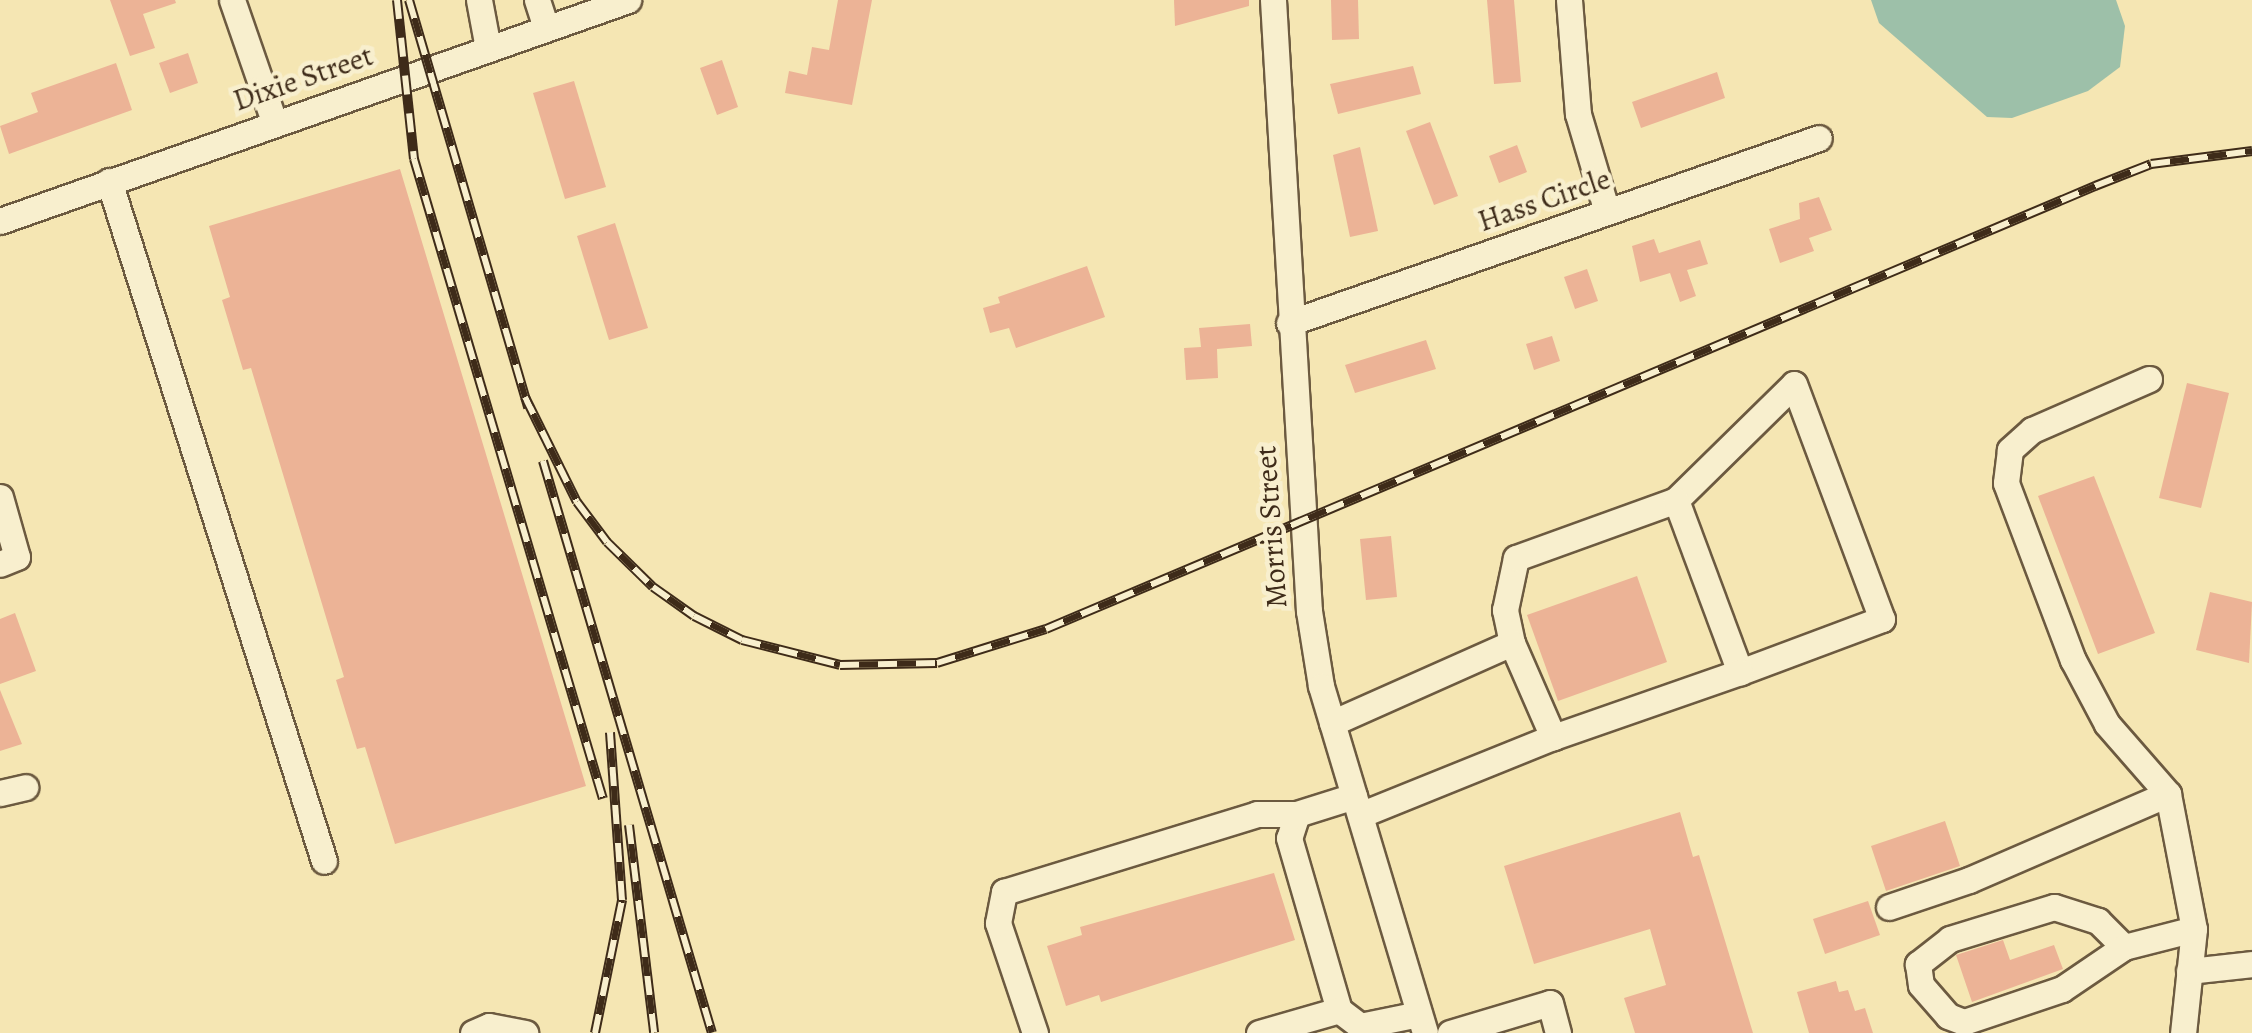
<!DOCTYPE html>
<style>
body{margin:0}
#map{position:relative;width:2252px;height:1033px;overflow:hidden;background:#f5e6b3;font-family:Alegreya,serif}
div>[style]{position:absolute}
.water>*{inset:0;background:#9dc0a9}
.building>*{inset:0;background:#ecb396}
.roads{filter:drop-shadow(2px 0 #6c5a40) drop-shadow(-2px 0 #6c5a40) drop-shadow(0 2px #6c5a40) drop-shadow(0 -2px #6c5a40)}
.minor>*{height:25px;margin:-12.5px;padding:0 12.5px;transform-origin:12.5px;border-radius:12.5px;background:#f8efce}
.rail>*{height:10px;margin-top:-5px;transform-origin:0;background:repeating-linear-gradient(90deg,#f8efce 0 19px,#3e2b19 0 38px);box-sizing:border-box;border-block:2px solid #3e2b19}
span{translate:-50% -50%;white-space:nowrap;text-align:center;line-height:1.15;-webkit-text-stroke:9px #f8efce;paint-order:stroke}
.street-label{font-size:30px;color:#3e2b19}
</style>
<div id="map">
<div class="water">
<i style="clip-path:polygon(1871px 0,2116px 0,2125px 26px,2120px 67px,2088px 91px,2012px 118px,1987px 117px,1879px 23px)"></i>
</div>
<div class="building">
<i style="clip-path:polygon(110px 0,175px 0,176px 3px,143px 14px,155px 48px,130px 56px)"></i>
<i style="clip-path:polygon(838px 0,872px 0,852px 105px,785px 93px,789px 71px,807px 75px,812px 47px,829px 50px)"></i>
<i style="clip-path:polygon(1174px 0,1249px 0,1249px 6px,1175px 26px)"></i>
<i style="clip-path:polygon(1331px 0,1358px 0,1359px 39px,1332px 40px)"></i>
<i style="clip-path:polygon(1487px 0,1514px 0,1521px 82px,1494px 84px)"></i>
<i style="clip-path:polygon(188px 53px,198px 83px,170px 93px,159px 63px)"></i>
<i style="clip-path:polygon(722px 60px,738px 107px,717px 115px,700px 68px)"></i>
<i style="clip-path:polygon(116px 63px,132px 110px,9px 154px,0 126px,38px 112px,31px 93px)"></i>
<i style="clip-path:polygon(1413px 66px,1421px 94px,1338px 114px,1330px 84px)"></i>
<i style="clip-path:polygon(1717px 72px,1725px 98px,1641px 128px,1632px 102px)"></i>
<i style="clip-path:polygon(574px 81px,606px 187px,565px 199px,533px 93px)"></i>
<i style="clip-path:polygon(1430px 122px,1458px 196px,1434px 205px,1406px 131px)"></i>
<i style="clip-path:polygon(1517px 145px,1527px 172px,1499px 183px,1489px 156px)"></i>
<i style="clip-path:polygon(1360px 147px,1378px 231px,1350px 237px,1333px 155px)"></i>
<i style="clip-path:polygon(400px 169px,586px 786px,395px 844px,365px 747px,357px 749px,336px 680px,344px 677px,251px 368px,243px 370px,222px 300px,230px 297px,209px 226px)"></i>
<i style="clip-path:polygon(1819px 197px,1832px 230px,1809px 238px,1814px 251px,1780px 263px,1769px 229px,1800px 219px,1799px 203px)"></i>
<i style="clip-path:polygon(615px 223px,648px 328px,609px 340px,577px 236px)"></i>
<i style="clip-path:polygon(1654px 239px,1659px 253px,1700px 240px,1708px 264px,1687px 270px,1696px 296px,1680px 302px,1670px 273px,1640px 282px,1632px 246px)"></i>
<i style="clip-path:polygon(1087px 266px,1105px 317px,1016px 348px,1009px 328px,990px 333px,983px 308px,1000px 303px,998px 297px)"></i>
<i style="clip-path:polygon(1587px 269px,1598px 301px,1575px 309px,1564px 277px)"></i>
<i style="clip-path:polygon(1250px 324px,1252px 346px,1217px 349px,1218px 378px,1186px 380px,1184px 348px,1201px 347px,1199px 328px)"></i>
<i style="clip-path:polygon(1552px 336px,1560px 361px,1534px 370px,1526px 344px)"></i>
<i style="clip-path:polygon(1426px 340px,1436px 369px,1355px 393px,1345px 365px)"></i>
<i style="clip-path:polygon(2187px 383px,2229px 393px,2201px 508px,2159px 498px)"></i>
<i style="clip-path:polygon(2094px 476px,2155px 633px,2098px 654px,2038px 496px)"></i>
<i style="clip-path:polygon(1391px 536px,1397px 597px,1366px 600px,1360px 539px)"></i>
<i style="clip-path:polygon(1637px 576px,1667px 662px,1558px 701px,1527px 615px)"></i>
<i style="clip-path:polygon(2210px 592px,2252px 602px,2249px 663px,2196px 650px)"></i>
<i style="clip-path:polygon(15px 613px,36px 671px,0 684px,0 619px)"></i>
<i style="clip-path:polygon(0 690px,22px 744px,0 751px)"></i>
<i style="clip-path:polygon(1680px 812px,1693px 857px,1699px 855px,1753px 1033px,1635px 1033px,1624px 998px,1666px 985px,1650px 929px,1534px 964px,1504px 866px)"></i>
<i style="clip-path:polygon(1945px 821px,1960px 866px,1886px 891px,1871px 846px)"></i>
<i style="clip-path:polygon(1274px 873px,1295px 940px,1101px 1002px,1099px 995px,1066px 1006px,1047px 946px,1082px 935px,1080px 927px)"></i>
<i style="clip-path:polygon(1868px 901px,1880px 935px,1825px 954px,1813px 919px)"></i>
<i style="clip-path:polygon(2003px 940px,2010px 960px,2054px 945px,2063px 969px,1972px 1002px,1956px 955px)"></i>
<i style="clip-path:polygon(1836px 981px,1839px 992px,1848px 990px,1855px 1011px,1865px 1008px,1873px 1033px,1809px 1033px,1797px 992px)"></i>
</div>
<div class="roads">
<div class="minor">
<i style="left:232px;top:0;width:128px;rotate:70.9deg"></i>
<i style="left:479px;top:0;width:49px;rotate:79.4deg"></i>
<i style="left:537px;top:0;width:29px;rotate:72deg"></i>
<i style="left:1273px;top:0;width:612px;rotate:86.63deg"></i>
<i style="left:1309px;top:611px;width:76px;rotate:80.9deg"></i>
<i style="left:1321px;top:686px;width:362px;rotate:73.3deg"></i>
<i style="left:1569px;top:0;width:114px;rotate:85.5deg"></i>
<i style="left:1578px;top:114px;width:102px;rotate:73.5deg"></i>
<i style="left:109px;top:181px;width:713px;rotate:72.45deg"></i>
<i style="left:0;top:221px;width:666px;rotate:-19.39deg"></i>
<i style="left:1289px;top:323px;width:561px;rotate:-19.24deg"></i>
<i style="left:2149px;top:379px;width:128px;rotate:156.4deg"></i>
<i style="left:2032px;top:430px;width:30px;rotate:138deg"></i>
<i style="left:2010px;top:450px;width:33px;rotate:97deg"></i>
<i style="left:2006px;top:483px;width:189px;rotate:69.3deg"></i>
<i style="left:2073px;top:660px;width:72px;rotate:62deg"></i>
<i style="left:2107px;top:724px;width:93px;rotate:48.9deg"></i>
<i style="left:2168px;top:794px;width:137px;rotate:79.1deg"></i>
<i style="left:2194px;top:929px;width:105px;rotate:96deg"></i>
<i style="left:0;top:497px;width:62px;rotate:74.2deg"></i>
<i style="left:17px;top:557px;width:18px;rotate:158deg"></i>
<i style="left:1676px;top:500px;width:165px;rotate:-44.5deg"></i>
<i style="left:1794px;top:384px;width:251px;rotate:69.5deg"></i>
<i style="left:1882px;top:619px;width:152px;rotate:159.5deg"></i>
<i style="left:1512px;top:643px;width:34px;rotate:-102deg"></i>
<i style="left:1505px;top:610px;width:53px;rotate:-78.1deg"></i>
<i style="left:1516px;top:558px;width:170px;rotate:-19.9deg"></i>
<i style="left:1676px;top:500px;width:184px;rotate:69.6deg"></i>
<i style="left:1740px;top:672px;width:198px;rotate:160.8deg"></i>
<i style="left:1332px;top:723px;width:197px;rotate:-24deg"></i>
<i style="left:1512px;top:643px;width:103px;rotate:66.4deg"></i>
<i style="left:1553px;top:737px;width:208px;rotate:158deg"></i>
<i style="left:0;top:793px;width:26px;rotate:-13deg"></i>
<i style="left:1354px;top:796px;width:60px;rotate:162.5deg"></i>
<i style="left:1297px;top:814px;width:25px;rotate:108deg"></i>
<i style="left:1289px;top:838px;width:179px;rotate:73.8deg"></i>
<i style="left:1339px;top:1010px;width:26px;rotate:37deg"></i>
<i style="left:1360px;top:1026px;width:60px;rotate:-11.5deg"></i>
<i style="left:1889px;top:907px;width:84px;rotate:-18.6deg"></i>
<i style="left:1969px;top:880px;width:217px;rotate:-23.4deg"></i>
<i style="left:2124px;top:947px;width:37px;rotate:-135deg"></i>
<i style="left:2098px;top:921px;width:46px;rotate:-162.3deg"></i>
<i style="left:2054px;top:907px;width:109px;rotate:162.9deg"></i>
<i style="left:1950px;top:939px;width:41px;rotate:142deg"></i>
<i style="left:1918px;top:964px;width:21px;rotate:82deg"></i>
<i style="left:1921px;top:985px;width:41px;rotate:48.9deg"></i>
<i style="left:1948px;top:1016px;width:17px;rotate:21deg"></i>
<i style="left:1964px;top:1022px;width:103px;rotate:-18.6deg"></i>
<i style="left:2062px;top:989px;width:75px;rotate:-34.1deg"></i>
<i style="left:2124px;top:947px;width:72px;rotate:-14.4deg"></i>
<i style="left:2189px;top:971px;width:63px;rotate:-6.3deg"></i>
<i style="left:473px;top:1033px;width:17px;rotate:-24deg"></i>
<i style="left:489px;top:1026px;width:37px;rotate:11deg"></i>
<i style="left:1035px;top:1033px;width:116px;rotate:-108.6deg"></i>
<i style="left:998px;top:923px;width:32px;rotate:-79deg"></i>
<i style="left:1004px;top:892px;width:265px;rotate:-17.1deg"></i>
<i style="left:1257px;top:814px;width:40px"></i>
<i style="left:1259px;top:1033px;width:83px;rotate:-16deg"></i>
<i style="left:1450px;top:1033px;width:104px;rotate:-16.7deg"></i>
<i style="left:1550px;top:1003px;width:31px;rotate:75deg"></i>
</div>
</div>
<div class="rail">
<i style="left:397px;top:0;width:160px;rotate:83.9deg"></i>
<i style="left:414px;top:159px;width:667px;rotate:73.55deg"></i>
<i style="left:409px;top:0;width:425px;rotate:73.7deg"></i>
<i style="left:525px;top:397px;width:117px;rotate:63.7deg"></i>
<i style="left:577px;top:502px;width:50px;rotate:53.1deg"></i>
<i style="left:607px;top:542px;width:64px;rotate:44.4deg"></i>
<i style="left:653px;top:587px;width:50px;rotate:35.3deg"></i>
<i style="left:694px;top:616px;width:54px;rotate:26.6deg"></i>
<i style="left:742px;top:640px;width:101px;rotate:14.3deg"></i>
<i style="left:840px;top:665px;width:97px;rotate:-1.2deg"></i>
<i style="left:937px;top:663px;width:114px;rotate:-17.3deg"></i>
<i style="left:1046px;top:629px;width:1139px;rotate:-22.89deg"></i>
<i style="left:2095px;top:186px;width:60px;rotate:-21.4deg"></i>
<i style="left:2151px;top:164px;width:102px;rotate:-7.3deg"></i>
<i style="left:543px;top:461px;width:596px;rotate:73.54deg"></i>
<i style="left:629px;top:825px;width:209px;rotate:83.1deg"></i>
<i style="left:595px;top:1033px;width:136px;rotate:-78.5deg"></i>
<i style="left:622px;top:900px;width:168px;rotate:-94.1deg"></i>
</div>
<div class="street-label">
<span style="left:303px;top:78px;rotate:-19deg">Dixie Street</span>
<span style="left:1544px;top:200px;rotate:-19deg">Hass Circle</span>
<span style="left:1271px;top:527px;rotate:-94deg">Morris Street</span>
</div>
</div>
